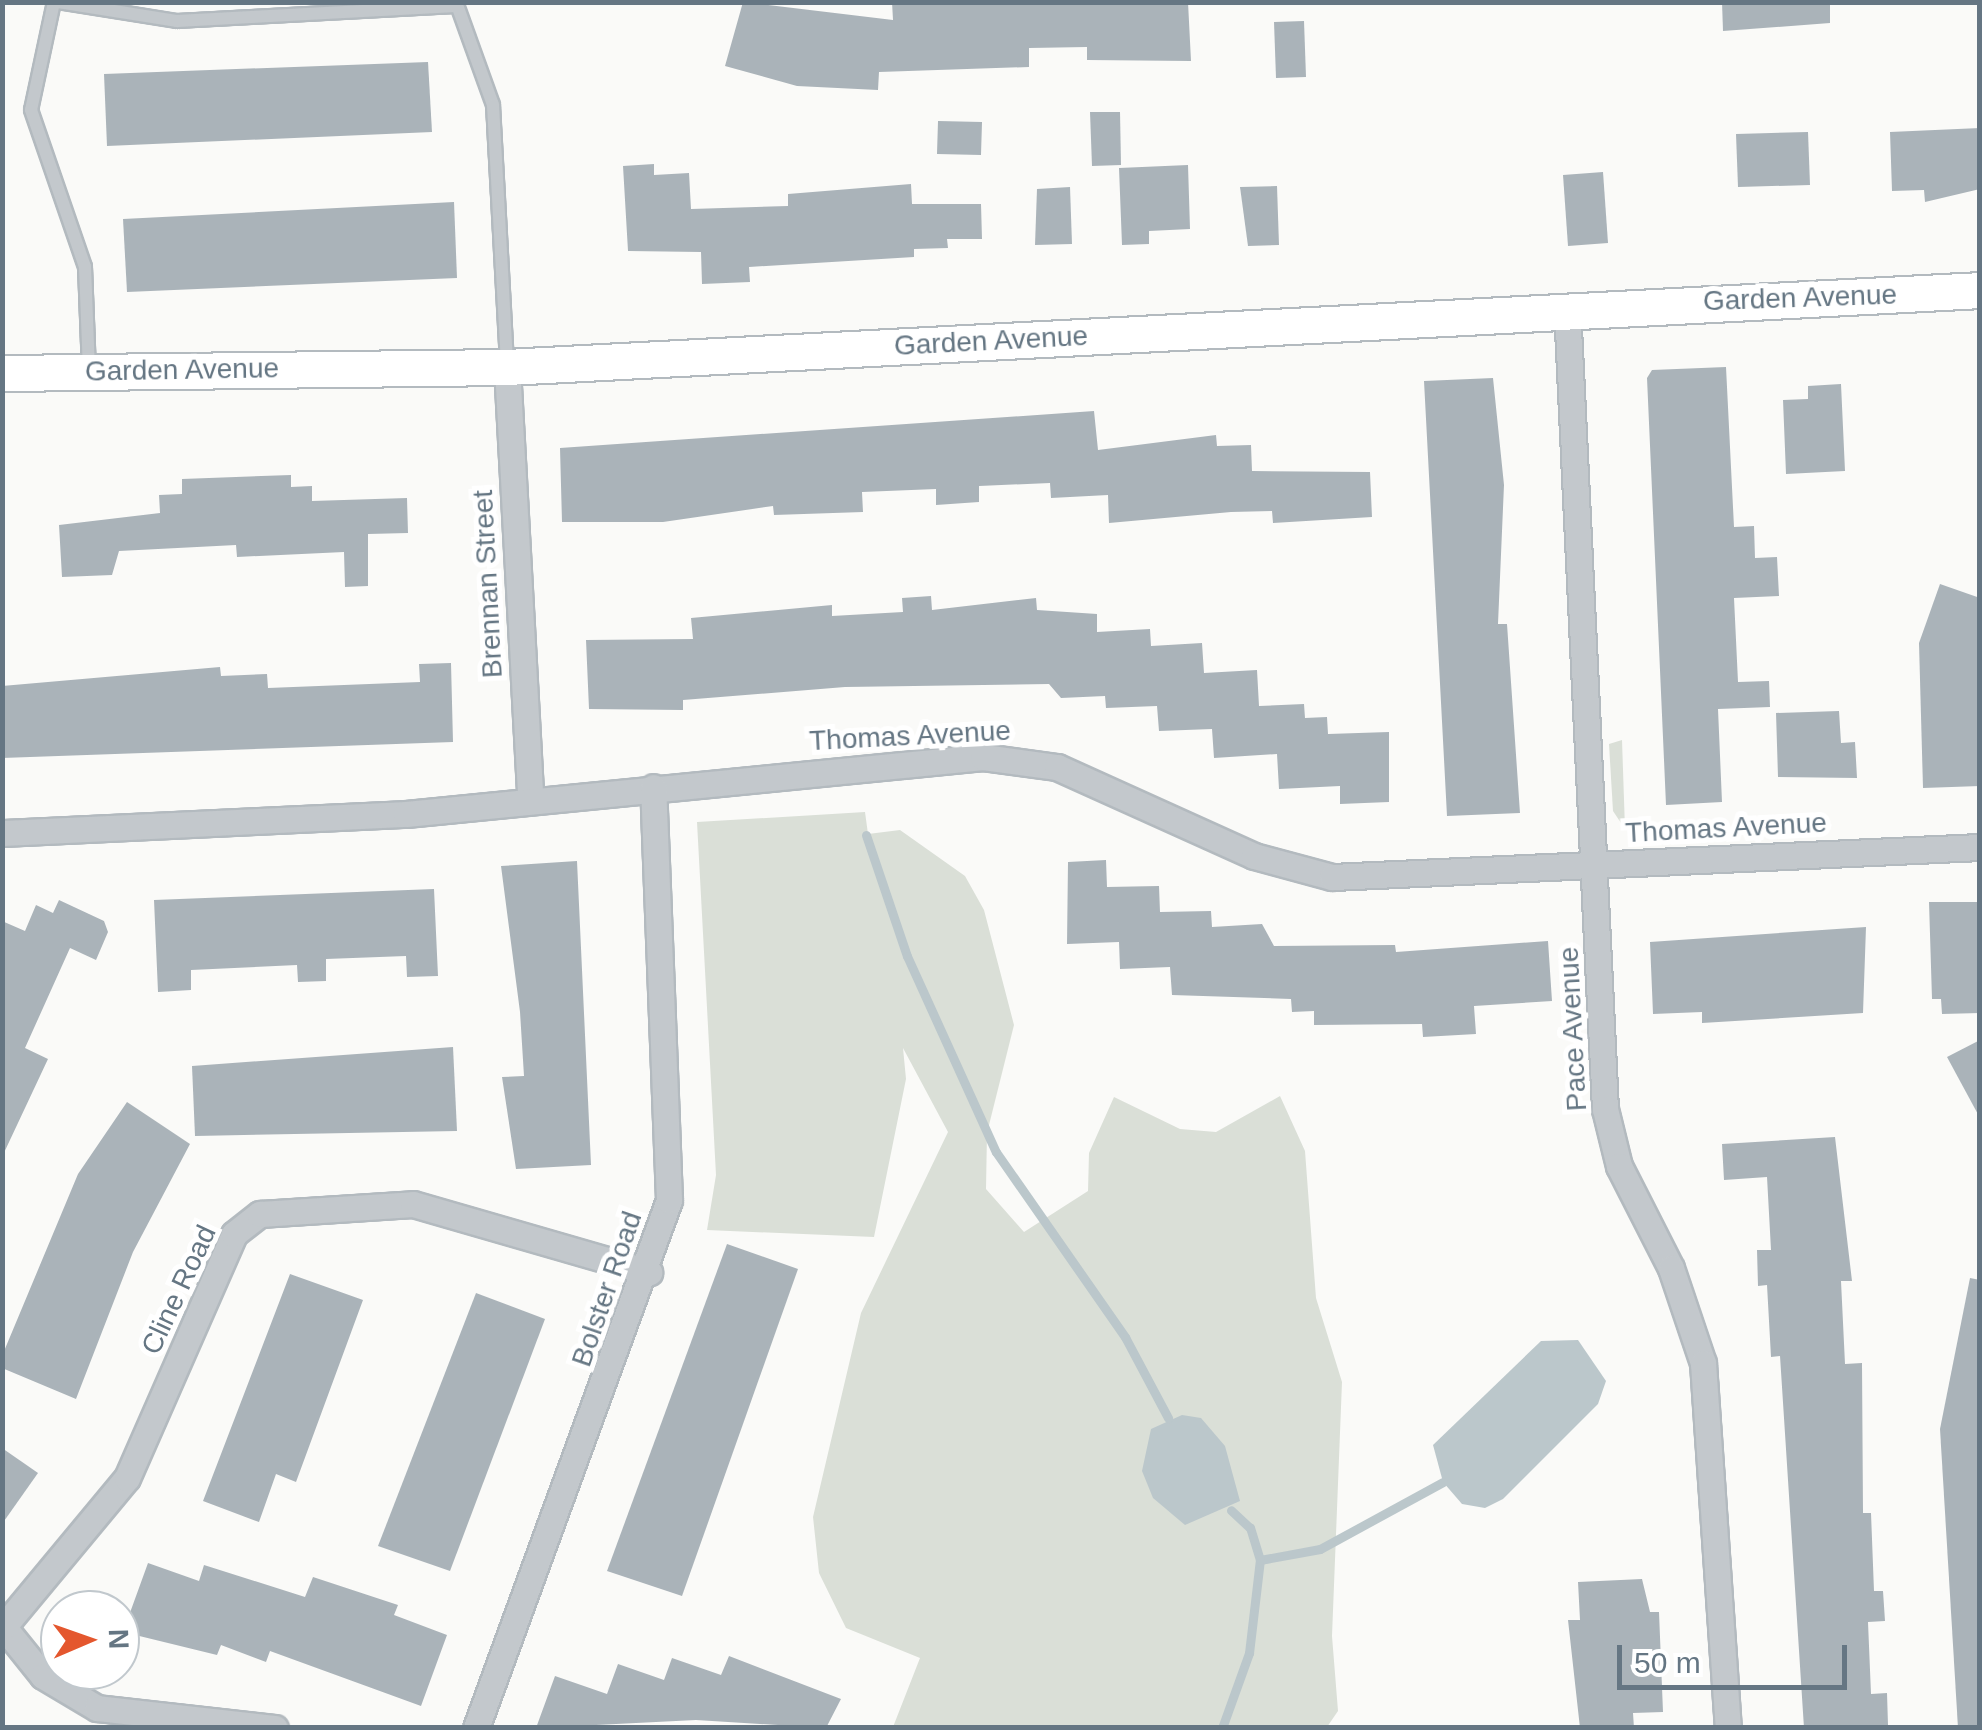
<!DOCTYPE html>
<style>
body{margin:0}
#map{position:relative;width:1982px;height:1730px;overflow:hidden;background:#fafaf8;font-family:Arial,sans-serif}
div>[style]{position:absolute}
.green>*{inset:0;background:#dadfd7}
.water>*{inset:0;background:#bbc7cb}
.stream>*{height:9px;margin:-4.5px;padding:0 4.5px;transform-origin:4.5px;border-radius:4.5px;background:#bbc7cb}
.building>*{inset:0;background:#aab3b9}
.roads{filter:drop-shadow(2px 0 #b3babf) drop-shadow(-2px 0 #b3babf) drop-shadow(0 2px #b3babf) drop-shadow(0 -2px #b3babf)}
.lane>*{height:12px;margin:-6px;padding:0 6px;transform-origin:6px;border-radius:6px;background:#c3c8cc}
.street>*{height:25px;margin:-12.5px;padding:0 12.5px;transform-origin:12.5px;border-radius:12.5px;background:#c3c8cc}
.secondary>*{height:35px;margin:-17.5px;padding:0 17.5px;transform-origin:17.5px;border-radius:17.5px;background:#fff}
span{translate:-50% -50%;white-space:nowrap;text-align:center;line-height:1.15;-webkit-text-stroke:10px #fff;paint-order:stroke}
.street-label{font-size:28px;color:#657683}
.frame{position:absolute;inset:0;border:5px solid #657683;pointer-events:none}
.north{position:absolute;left:40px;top:1590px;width:100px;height:100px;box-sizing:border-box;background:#fff;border:2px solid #c1c8cd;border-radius:50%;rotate:88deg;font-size:28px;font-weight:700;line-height:40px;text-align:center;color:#657683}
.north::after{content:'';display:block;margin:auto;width:35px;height:45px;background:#e4572e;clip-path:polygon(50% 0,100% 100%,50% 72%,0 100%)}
.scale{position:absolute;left:1617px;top:1645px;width:230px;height:45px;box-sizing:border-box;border:5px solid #657683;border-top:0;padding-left:12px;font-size:30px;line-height:35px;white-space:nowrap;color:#657683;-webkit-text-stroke:8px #fff;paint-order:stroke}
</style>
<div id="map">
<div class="green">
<i style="clip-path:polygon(1622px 740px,1625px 829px,1613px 811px,1609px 744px)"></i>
<i style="clip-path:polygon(865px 812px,868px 834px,900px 830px,965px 876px,984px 910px,1014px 1025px,987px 1133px,986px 1189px,1024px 1232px,1088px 1191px,1089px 1153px,1114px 1097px,1180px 1129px,1216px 1132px,1280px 1096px,1305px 1151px,1316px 1298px,1342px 1382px,1332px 1636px,1338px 1711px,1327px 1727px,893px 1727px,920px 1658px,846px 1628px,819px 1573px,813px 1517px,861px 1313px,948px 1132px,903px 1048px,906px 1079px,874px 1237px,707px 1230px,716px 1175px,697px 822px)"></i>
</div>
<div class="water">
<i style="clip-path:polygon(1578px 1340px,1606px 1381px,1598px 1404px,1503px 1499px,1485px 1508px,1462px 1504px,1443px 1482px,1433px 1445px,1541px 1341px)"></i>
<i style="clip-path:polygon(1182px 1415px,1201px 1418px,1225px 1446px,1240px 1501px,1185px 1525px,1153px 1498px,1142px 1471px,1151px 1429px)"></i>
</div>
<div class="stream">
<i style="left:866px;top:835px;width:128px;rotate:71.3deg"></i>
<i style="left:907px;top:956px;width:215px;rotate:65.6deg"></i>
<i style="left:996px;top:1152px;width:226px;rotate:55.1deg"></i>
<i style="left:1125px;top:1337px;width:92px;rotate:62deg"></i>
<i style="left:1260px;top:1560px;width:61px;rotate:-10.4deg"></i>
<i style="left:1320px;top:1549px;width:140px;rotate:-28.6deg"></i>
<i style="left:1222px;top:1728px;width:80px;rotate:-70.2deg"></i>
<i style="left:1249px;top:1653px;width:94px;rotate:-83.3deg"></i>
<i style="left:1260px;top:1560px;width:34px;rotate:-107deg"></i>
<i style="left:1250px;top:1528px;width:26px;rotate:-137deg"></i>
</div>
<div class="building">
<i style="clip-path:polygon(743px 2px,893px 20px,892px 2px,1188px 2px,1191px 61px,1087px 60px,1087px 47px,1029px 48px,1029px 67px,879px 72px,878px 90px,797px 86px,725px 66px)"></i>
<i style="clip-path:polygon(1722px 2px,1830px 2px,1830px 23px,1723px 31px)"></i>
<i style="clip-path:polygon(1304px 21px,1306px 77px,1276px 78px,1274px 22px)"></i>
<i style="clip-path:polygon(428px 62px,432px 132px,107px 146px,104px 74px)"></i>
<i style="clip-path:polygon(1090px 112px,1120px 112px,1121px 165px,1092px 166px)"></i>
<i style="clip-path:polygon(938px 121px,982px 122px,981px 155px,937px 154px)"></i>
<i style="clip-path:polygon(1980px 128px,1980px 189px,1925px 202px,1924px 190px,1892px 191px,1890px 132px)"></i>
<i style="clip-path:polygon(1808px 132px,1810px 185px,1738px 187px,1736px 134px)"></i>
<i style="clip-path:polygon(654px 164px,654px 175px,689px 173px,691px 209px,788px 206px,788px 194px,911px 184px,912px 204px,981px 204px,982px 239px,947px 239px,948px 248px,914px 249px,914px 257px,749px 267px,750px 282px,702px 284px,701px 252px,628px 251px,623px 166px)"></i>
<i style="clip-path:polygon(1188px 165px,1190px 229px,1149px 231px,1149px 244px,1122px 245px,1119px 168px)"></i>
<i style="clip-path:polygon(1603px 172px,1608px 243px,1568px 246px,1563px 175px)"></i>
<i style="clip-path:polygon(1277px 186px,1279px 245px,1248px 246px,1240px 187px)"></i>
<i style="clip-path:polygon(1070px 187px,1072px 244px,1035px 245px,1037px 189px)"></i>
<i style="clip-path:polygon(454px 202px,457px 278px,127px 292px,123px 219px)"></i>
<i style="clip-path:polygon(1726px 367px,1734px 527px,1754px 526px,1755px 558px,1777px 557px,1779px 596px,1734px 598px,1738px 682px,1769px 681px,1770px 707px,1718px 709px,1722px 802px,1666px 805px,1647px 378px,1652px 370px)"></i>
<i style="clip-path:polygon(1493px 378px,1504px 485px,1498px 624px,1507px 624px,1520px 813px,1447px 816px,1424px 381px)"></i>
<i style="clip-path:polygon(1841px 384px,1845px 471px,1786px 474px,1783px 400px,1808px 399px,1808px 386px)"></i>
<i style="clip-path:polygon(1094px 411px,1098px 450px,1216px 435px,1217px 446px,1251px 445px,1252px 471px,1370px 472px,1372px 517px,1273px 523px,1272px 511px,1231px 512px,1109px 523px,1108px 495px,1051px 498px,1050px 483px,979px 486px,979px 502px,936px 505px,936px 489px,862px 492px,863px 512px,774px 515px,773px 506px,663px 522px,562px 522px,560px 448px)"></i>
<i style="clip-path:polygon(291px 475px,291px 487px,312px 486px,312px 501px,407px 498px,408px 533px,368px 534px,368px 586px,345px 587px,344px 552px,237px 557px,236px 545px,119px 551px,112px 575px,62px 577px,59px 525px,160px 513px,159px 495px,182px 494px,182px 479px)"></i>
<i style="clip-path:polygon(1940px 584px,1980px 598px,1980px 786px,1923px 788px,1919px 643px)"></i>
<i style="clip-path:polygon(931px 596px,932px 610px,1036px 598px,1037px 610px,1097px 614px,1097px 632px,1150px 629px,1151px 646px,1202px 643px,1204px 673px,1257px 670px,1259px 706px,1304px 704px,1305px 718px,1327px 717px,1328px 734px,1389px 732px,1389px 802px,1340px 804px,1340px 786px,1279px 789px,1277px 754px,1214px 758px,1212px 729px,1159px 731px,1157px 706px,1106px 708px,1105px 696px,1061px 698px,1049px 684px,845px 687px,683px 700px,683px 710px,589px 709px,586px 640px,693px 639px,691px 618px,832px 605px,832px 616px,903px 612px,902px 598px)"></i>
<i style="clip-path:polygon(451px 663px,453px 742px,2px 758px,2px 686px,220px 667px,221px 676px,267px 674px,268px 688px,420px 682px,419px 664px)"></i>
<i style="clip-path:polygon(1839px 711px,1841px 743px,1855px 742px,1857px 778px,1778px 777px,1776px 713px)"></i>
<i style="clip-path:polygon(1106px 860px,1107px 887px,1159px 886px,1160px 912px,1211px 911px,1212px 927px,1262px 924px,1274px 946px,1395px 945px,1396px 952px,1548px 941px,1552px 1001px,1474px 1006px,1476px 1034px,1423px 1037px,1422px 1024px,1314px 1025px,1314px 1011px,1292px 1012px,1291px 999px,1172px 995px,1170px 967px,1120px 969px,1119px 942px,1067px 944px,1068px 862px)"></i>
<i style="clip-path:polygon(577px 861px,591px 1165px,516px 1169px,502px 1077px,524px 1076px,520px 1012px,501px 866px)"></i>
<i style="clip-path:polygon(434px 889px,438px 976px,407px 977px,406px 956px,326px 959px,326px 981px,298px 982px,297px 965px,191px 970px,191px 990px,158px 992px,154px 900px)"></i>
<i style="clip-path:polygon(59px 900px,104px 921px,108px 932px,96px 960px,70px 948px,25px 1048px,48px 1059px,2px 1157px,2px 921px,25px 931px,36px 905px,53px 913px)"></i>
<i style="clip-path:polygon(1929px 902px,1980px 902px,1980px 1013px,1942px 1014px,1941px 999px,1932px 999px)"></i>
<i style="clip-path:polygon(1866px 927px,1863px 1013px,1702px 1023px,1702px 1012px,1653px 1014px,1650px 942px)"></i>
<i style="clip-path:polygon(1980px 1040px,1980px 1118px,1947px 1057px)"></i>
<i style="clip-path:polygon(453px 1047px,457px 1131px,195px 1136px,192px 1066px)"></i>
<i style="clip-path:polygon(127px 1102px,190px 1144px,133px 1252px,76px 1399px,2px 1368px,2px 1356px,78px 1174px)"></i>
<i style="clip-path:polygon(1835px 1137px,1852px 1281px,1841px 1281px,1845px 1364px,1862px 1363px,1863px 1513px,1871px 1513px,1874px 1591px,1883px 1591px,1885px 1621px,1868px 1622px,1871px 1694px,1887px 1693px,1888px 1725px,1804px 1728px,1780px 1356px,1771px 1357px,1767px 1285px,1758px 1286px,1757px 1250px,1771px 1250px,1767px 1177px,1724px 1180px,1722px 1144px)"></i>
<i style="clip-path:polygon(727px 1244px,798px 1269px,682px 1596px,607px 1571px)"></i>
<i style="clip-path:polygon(290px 1274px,363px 1300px,296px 1482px,276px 1474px,259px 1522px,203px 1501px)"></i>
<i style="clip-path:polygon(1970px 1278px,1980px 1280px,1980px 1727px,1958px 1728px,1940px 1429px)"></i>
<i style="clip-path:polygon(476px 1293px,545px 1319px,450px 1571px,378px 1546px)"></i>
<i style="clip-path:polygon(2px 1448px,38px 1473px,2px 1524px)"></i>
<i style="clip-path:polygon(148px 1563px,199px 1581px,204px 1565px,305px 1597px,313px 1577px,398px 1605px,394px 1615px,447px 1635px,421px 1706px,270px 1651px,266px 1662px,221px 1645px,217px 1655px,123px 1632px)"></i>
<i style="clip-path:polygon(1642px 1579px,1650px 1612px,1659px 1612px,1663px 1712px,1633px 1713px,1634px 1728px,1580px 1728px,1568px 1620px,1580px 1620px,1578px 1582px)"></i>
<i style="clip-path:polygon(729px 1656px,841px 1699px,826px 1728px,696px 1720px,536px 1728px,555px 1676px,607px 1694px,618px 1664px,664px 1680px,672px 1658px,721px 1675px)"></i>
</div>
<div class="roads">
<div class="lane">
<i style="left:54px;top:2px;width:110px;rotate:102deg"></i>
<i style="left:31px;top:110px;width:166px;rotate:71deg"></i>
<i style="left:85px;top:267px;width:102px;rotate:87.8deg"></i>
<i style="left:58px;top:2px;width:121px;rotate:9.1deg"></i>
<i style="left:177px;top:21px;width:279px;rotate:-3.1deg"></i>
<i style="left:456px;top:2px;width:109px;rotate:70.2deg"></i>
<i style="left:493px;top:105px;width:257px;rotate:86.9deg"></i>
</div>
<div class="street">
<i style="left:1567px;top:307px;width:803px;rotate:87.29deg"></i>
<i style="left:1605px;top:1109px;width:59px;rotate:76.2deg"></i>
<i style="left:1619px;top:1166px;width:114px;rotate:63deg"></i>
<i style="left:1671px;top:1268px;width:100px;rotate:71.4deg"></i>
<i style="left:1703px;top:1363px;width:366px;rotate:86.1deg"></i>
<i style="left:507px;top:367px;width:432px;rotate:86.9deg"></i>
<i style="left:2px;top:833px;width:404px;rotate:-2.7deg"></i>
<i style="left:406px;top:814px;width:580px;rotate:-5.64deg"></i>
<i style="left:983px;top:757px;width:75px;rotate:7.7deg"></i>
<i style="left:1057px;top:767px;width:216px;rotate:24.3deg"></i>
<i style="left:1254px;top:856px;width:81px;rotate:15.1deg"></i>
<i style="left:1332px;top:877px;width:649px;rotate:-2.65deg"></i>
<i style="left:2px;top:1625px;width:65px;rotate:51.2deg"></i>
<i style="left:43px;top:1676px;width:63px;rotate:30.7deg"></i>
<i style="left:97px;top:1708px;width:179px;rotate:6.4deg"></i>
<i style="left:4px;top:1626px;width:192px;rotate:-50.3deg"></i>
<i style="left:127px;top:1478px;width:266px;rotate:-66.3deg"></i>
<i style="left:234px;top:1234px;width:33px;rotate:-38deg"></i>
<i style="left:260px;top:1214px;width:153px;rotate:-3.7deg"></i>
<i style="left:413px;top:1204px;width:246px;rotate:16.1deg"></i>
<i style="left:476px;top:1728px;width:562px;rotate:-69.92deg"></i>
<i style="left:669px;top:1200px;width:413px;rotate:-92.2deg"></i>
</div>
<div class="secondary">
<i style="left:2px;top:373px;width:505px;rotate:-0.68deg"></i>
<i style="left:507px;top:367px;width:1475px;rotate:-2.99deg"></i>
</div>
</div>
<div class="street-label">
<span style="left:1800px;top:298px;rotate:-2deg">Garden Avenue</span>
<span style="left:991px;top:341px;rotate:-3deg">Garden Avenue</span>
<span style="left:182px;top:370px;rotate:-1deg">Garden Avenue</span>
<span style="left:488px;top:584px;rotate:-93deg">Brennan Street</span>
<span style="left:910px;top:736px;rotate:-3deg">Thomas Avenue</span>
<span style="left:1726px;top:828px;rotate:-3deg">Thomas Avenue</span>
<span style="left:1573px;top:1029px;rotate:-93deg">Pace Avenue</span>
<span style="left:607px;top:1289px;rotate:-71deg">Bolster Road</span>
<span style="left:179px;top:1290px;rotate:-65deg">Cline Road</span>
</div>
<div class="frame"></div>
<div class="north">N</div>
<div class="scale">50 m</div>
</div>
